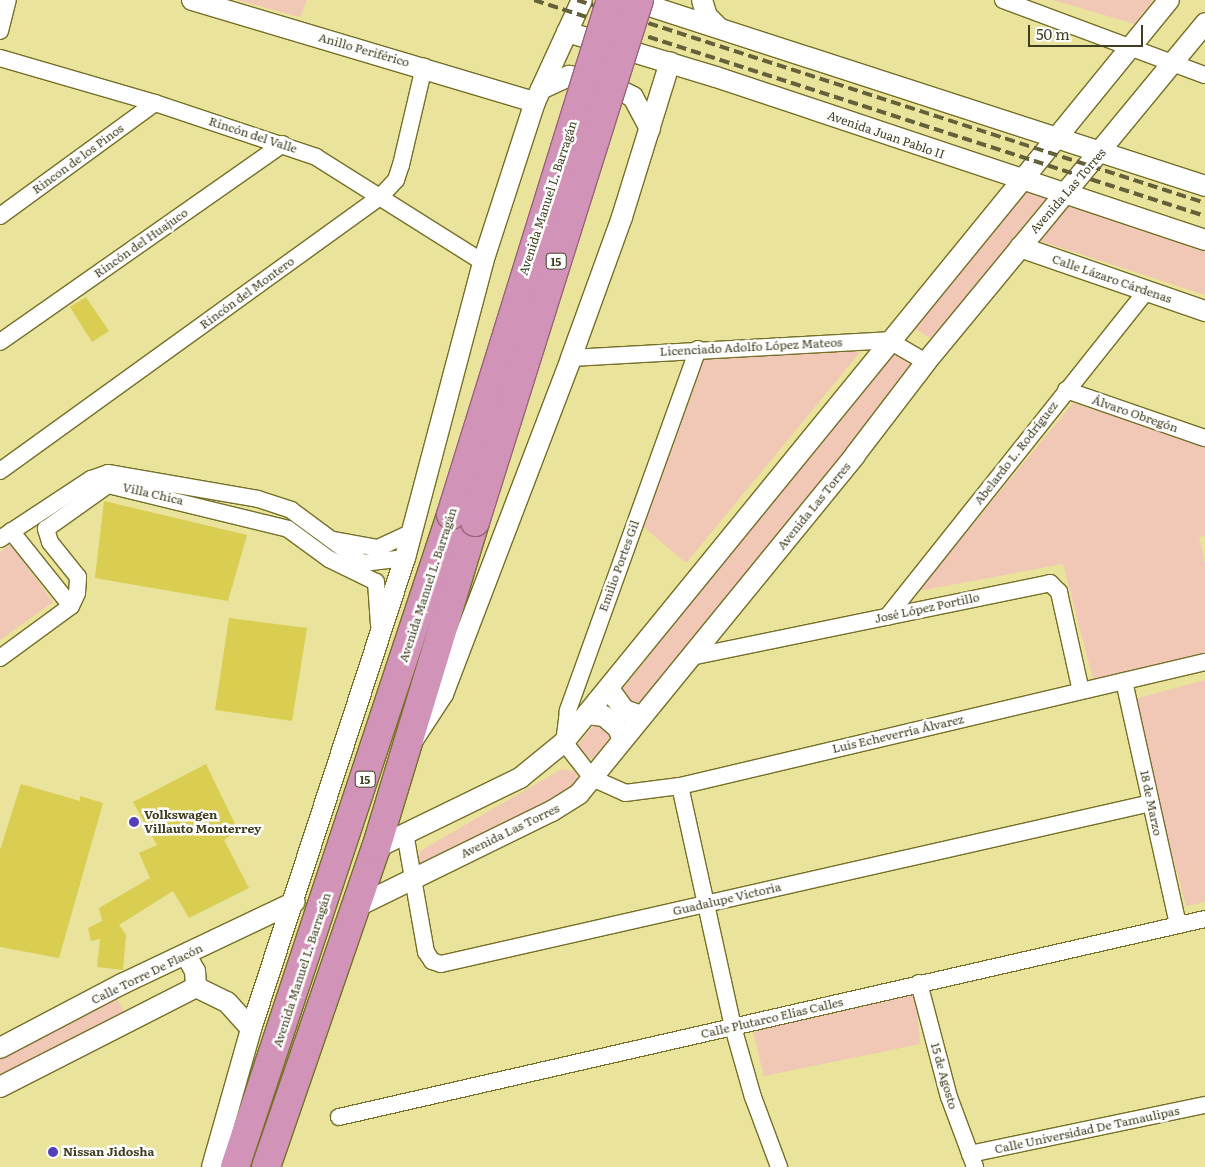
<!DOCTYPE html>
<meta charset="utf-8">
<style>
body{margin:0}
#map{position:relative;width:1205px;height:1167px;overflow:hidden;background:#e9e39b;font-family:Literata,serif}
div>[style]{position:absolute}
.green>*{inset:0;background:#f1c7b5}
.building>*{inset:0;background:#d9ce52}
.roads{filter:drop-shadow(1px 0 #756f28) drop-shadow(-1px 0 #756f28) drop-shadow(0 1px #756f28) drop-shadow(0 -1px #756f28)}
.minor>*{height:16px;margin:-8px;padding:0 8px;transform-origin:8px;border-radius:8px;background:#fff}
.tertiary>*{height:20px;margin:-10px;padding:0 10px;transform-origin:10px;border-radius:10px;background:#fff}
.trunk>*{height:28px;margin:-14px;padding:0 14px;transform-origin:14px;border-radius:14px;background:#d293b8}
.rail>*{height:4px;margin-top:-2px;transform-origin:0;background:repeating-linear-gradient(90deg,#64613a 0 10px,transparent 0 15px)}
.bridges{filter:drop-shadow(1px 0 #976478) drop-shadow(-1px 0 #976478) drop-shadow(0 1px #976478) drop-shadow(0 -1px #976478)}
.trunk-bridge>*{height:28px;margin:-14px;padding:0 14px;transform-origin:14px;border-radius:14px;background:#d293b8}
.dots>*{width:14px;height:14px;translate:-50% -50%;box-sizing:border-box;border:2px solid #fff;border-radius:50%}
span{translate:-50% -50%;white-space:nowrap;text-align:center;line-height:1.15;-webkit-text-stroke:5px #fff;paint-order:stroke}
.shield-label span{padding:1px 4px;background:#fff;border:1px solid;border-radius:4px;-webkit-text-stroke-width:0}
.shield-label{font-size:11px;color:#403e20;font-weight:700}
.street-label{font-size:12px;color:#403e20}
.poi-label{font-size:12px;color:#403e20;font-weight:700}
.left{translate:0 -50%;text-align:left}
.scale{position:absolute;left:1028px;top:25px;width:115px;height:22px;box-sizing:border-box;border:2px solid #403e20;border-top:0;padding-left:6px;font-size:15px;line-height:18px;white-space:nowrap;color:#403e20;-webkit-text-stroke:4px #fff;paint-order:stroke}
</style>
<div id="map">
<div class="green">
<i style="clip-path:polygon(237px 0,307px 0,300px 17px)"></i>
<i style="clip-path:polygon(1053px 0,1153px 0,1135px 24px)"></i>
<i style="clip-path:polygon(1025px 190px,1046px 198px,932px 339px,915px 329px)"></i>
<i style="clip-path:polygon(1073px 199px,1205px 243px,1205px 295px,1040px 241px)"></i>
<i style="clip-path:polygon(861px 351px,686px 563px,644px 527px,705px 357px)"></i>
<i style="clip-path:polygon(893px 352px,916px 365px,642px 706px,632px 708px,621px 691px)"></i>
<i style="clip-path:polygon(1073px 403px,1205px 445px,1205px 536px,1199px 537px,1205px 563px,1205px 653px,1093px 679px,1063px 564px,918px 591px)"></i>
<i style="clip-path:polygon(11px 544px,53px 602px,0 640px,0 552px)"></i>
<i style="clip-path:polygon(1205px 680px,1205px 902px,1186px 906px,1131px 700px)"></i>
<i style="clip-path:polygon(597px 721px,612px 735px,593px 759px,585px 758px,578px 745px)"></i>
<i style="clip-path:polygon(562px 769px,574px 771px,579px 779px,559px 802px,421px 866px,418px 862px,420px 851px)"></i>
<i style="clip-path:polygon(916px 992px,920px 1044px,764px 1076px,753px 1032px)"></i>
<i style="clip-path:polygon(115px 995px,125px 1014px,0 1078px,0 1054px)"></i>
</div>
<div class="building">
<i style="clip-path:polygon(86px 297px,109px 331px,92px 342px,70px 307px)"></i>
<i style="clip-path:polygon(104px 501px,247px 535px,228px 601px,95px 578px)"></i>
<i style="clip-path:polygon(229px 618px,307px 628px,292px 721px,215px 710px)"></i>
<i style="clip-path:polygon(206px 764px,238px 830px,224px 840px,249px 888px,189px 918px,173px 891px,119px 925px,126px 935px,123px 970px,97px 967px,100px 939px,91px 941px,88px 928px,102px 921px,99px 908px,150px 878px,139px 853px,157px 845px,133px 802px)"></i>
<i style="clip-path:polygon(21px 784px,80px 801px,80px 796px,103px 803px,59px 958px,0 947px,0 850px)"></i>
</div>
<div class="roads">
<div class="minor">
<i style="left:1003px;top:0;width:215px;rotate:20.4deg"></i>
<i style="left:0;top:31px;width:32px;rotate:-76deg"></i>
<i style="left:0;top:58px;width:161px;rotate:16.2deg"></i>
<i style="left:155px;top:103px;width:170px;rotate:18.5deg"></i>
<i style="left:316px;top:157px;width:197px;rotate:32.2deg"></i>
<i style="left:0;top:216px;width:192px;rotate:-36.1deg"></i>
<i style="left:0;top:342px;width:345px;rotate:-35deg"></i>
<i style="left:698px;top:349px;width:385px;rotate:109.8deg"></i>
<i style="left:568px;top:711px;width:31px;rotate:97deg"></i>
<i style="left:564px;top:742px;width:46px;rotate:52.1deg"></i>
<i style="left:592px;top:778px;width:36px;rotate:24deg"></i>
<i style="left:625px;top:793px;width:55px;rotate:-7.3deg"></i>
<i style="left:680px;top:786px;width:539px;rotate:-13.29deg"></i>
<i style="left:571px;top:358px;width:318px;rotate:-3.2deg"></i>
<i style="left:888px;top:340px;width:44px;rotate:30.1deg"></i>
<i style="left:1066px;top:390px;width:147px;rotate:19.1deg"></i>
<i style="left:0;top:471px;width:470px;rotate:-35.8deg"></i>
<i style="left:381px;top:196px;width:22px;rotate:-47deg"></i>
<i style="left:396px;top:180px;width:16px;rotate:-72deg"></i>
<i style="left:401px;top:165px;width:101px;rotate:-76.8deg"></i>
<i style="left:11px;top:531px;width:96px;rotate:51.3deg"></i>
<i style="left:0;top:539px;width:109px;rotate:-33.4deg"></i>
<i style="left:91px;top:479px;width:18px;rotate:-19deg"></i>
<i style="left:108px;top:473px;width:152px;rotate:9.8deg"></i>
<i style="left:258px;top:499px;width:35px;rotate:18deg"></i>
<i style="left:291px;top:510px;width:89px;rotate:36.4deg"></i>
<i style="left:363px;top:563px;width:42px;rotate:-6.8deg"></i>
<i style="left:334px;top:540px;width:45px;rotate:10.3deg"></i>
<i style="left:378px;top:548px;width:38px;rotate:-25deg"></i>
<i style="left:887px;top:617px;width:416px;rotate:-51.5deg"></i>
<i style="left:691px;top:657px;width:367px;rotate:-11.6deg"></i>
<i style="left:1050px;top:583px;width:13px;rotate:45deg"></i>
<i style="left:1059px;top:592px;width:101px;rotate:77.5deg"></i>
<i style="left:0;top:658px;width:88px;rotate:-36.2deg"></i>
<i style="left:71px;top:606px;width:14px;rotate:-65deg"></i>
<i style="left:77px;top:593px;width:16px;rotate:-86deg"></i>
<i style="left:78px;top:577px;width:45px;rotate:-128.7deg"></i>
<i style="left:50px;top:542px;width:14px;rotate:-107deg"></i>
<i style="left:46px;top:529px;width:76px;rotate:-35.4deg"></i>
<i style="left:108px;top:485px;width:185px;rotate:13.7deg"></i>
<i style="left:288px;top:529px;width:51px;rotate:36.2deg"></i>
<i style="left:329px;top:559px;width:52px;rotate:26.1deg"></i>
<i style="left:376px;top:582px;width:43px;rotate:86deg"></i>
<i style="left:1124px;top:681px;width:250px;rotate:77.5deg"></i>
<i style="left:680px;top:786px;width:247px;rotate:77.6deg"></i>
<i style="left:733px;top:1027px;width:73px;rotate:74.1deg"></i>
<i style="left:753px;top:1097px;width:75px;rotate:69.6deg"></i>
<i style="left:405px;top:833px;width:121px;rotate:80deg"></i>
<i style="left:426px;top:952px;width:11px;rotate:56deg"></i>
<i style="left:432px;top:961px;width:9px;rotate:18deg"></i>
<i style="left:441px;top:964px;width:728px;rotate:-12.78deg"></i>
<i style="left:919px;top:983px;width:118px;rotate:75.3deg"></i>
<i style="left:949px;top:1097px;width:75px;rotate:69.6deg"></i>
<i style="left:339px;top:1117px;width:888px;rotate:-12.88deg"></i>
<i style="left:970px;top:1154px;width:240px;rotate:-11.8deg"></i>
</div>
<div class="tertiary">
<i style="left:192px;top:0;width:358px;rotate:16.6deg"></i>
<i style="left:631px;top:0;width:603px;rotate:17.95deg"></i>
<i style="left:702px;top:0;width:17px;rotate:73deg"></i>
<i style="left:707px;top:16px;width:17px;rotate:45deg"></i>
<i style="left:567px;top:32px;width:156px;rotate:16.8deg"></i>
<i style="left:716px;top:77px;width:515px;rotate:18.43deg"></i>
<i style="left:541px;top:89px;width:31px;rotate:-25deg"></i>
<i style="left:569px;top:76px;width:31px;rotate:7deg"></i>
<i style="left:600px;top:80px;width:37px;rotate:27deg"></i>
<i style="left:633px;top:97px;width:36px;rotate:62deg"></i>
<i style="left:1020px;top:247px;width:196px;rotate:19.1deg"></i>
<i style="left:609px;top:689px;width:26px;rotate:54deg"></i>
<i style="left:624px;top:710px;width:18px;rotate:19deg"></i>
<i style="left:587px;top:714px;width:17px;rotate:7deg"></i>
<i style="left:604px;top:716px;width:18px;rotate:41deg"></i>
<i style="left:618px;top:728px;width:11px;rotate:68deg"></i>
<i style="left:413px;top:740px;width:55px;rotate:-56.9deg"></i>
<i style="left:443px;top:694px;width:360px;rotate:-69.1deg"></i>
<i style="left:571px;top:358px;width:150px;rotate:-70.1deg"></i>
<i style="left:622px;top:217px;width:162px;rotate:-72.8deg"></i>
<i style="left:376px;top:848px;width:160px;rotate:-25.9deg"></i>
<i style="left:520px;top:778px;width:57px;rotate:-39.3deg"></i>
<i style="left:564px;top:742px;width:957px;rotate:-50.81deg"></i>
<i style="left:356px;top:907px;width:218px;rotate:-26.1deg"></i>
<i style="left:552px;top:811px;width:32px;rotate:-32deg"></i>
<i style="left:579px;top:794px;width:437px;rotate:-50.8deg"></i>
<i style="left:855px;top:455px;width:117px;rotate:-52.6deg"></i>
<i style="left:926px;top:362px;width:439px;rotate:-50.5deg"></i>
<i style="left:186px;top:955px;width:18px;rotate:61deg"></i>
<i style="left:195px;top:971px;width:16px;rotate:86deg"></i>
<i style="left:0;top:1048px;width:138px;rotate:-27.7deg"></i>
<i style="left:122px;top:984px;width:191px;rotate:-25.4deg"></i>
<i style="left:0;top:1087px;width:220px;rotate:-27deg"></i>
<i style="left:196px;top:987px;width:34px;rotate:26deg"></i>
<i style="left:227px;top:1002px;width:36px;rotate:48deg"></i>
<i style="left:212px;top:1167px;width:143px;rotate:-74.2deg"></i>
<i style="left:251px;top:1029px;width:496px;rotate:-71.9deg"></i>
<i style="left:405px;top:558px;width:306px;rotate:-75.2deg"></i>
<i style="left:483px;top:262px;width:168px;rotate:-72deg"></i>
<i style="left:535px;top:102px;width:112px;rotate:-65.3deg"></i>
</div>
<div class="trunk">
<i style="left:235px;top:1167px;width:687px;rotate:-71.67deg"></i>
<i style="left:266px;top:1167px;width:337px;rotate:-71deg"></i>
<i style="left:376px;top:848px;width:341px;rotate:-73.1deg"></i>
</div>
</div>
<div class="rail">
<i style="left:534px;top:0;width:705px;rotate:17.84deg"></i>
<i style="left:577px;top:0;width:660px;rotate:17.91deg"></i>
</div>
<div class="bridges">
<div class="trunk-bridge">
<i style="left:451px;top:515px;width:539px;rotate:-72.74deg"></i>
<i style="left:475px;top:522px;width:547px;rotate:-72.56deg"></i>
</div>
</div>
<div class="dots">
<i style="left:134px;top:822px;background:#5340b8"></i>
<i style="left:53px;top:1152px;background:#5340b8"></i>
</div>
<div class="shield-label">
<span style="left:556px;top:261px">15</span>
<span style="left:365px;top:779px">15</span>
</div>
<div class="street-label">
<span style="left:364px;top:50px;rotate:16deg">Anillo Periférico</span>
<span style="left:253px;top:135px;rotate:18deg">Rincón del Valle</span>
<span style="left:886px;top:135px;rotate:19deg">Avenida Juan Pablo II</span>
<span style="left:78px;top:159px;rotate:-36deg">Rincon de los Pinos</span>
<span style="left:1068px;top:191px;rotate:-49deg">Avenida Las Torres</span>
<span style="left:548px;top:198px;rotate:-72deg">Avenida Manuel L. Barragán</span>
<span style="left:141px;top:243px;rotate:-35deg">Rincón del Huajuco</span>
<span style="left:1112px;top:279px;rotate:19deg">Calle Lázaro Cárdenas</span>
<span style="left:247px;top:293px;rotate:-36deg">Rincón del Montero</span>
<span style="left:751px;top:347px;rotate:-3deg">Licenciado Adolfo López Mateos</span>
<span style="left:1135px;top:414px;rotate:19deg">Álvaro Obregón</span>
<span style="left:1016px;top:453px;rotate:-52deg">Abelardo L. Rodríguez</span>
<span style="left:153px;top:494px;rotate:13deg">Villa Chica</span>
<span style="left:814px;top:506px;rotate:-51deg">Avenida Las Torres</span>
<span style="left:619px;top:566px;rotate:-70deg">Emilio Portes Gil</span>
<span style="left:428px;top:585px;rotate:-72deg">Avenida Manuel L. Barragán</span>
<span style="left:927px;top:608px;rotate:-12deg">José López Portillo</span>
<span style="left:898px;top:734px;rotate:-13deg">Luis Echeverría Álvarez</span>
<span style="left:1151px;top:803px;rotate:78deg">18 de Marzo</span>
<span style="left:510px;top:831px;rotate:-26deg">Avenida Las Torres</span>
<span style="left:727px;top:899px;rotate:-13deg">Guadalupe Victoria</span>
<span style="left:302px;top:970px;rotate:-72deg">Avenida Manuel L. Barragán</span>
<span style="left:147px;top:974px;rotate:-26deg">Calle Torre De Flacón</span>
<span style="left:772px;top:1018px;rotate:-13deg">Calle Plutarco Elías Calles</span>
<span style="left:944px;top:1076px;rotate:74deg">15 de Agosto</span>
<span style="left:1087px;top:1130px;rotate:-12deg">Calle Universidad De Tamaulipas</span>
</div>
<div class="poi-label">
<span class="left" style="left:144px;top:822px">Volkswagen<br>Villauto Monterrey</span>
<span class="left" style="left:63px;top:1152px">Nissan Jidosha</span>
</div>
<div class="scale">50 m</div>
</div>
